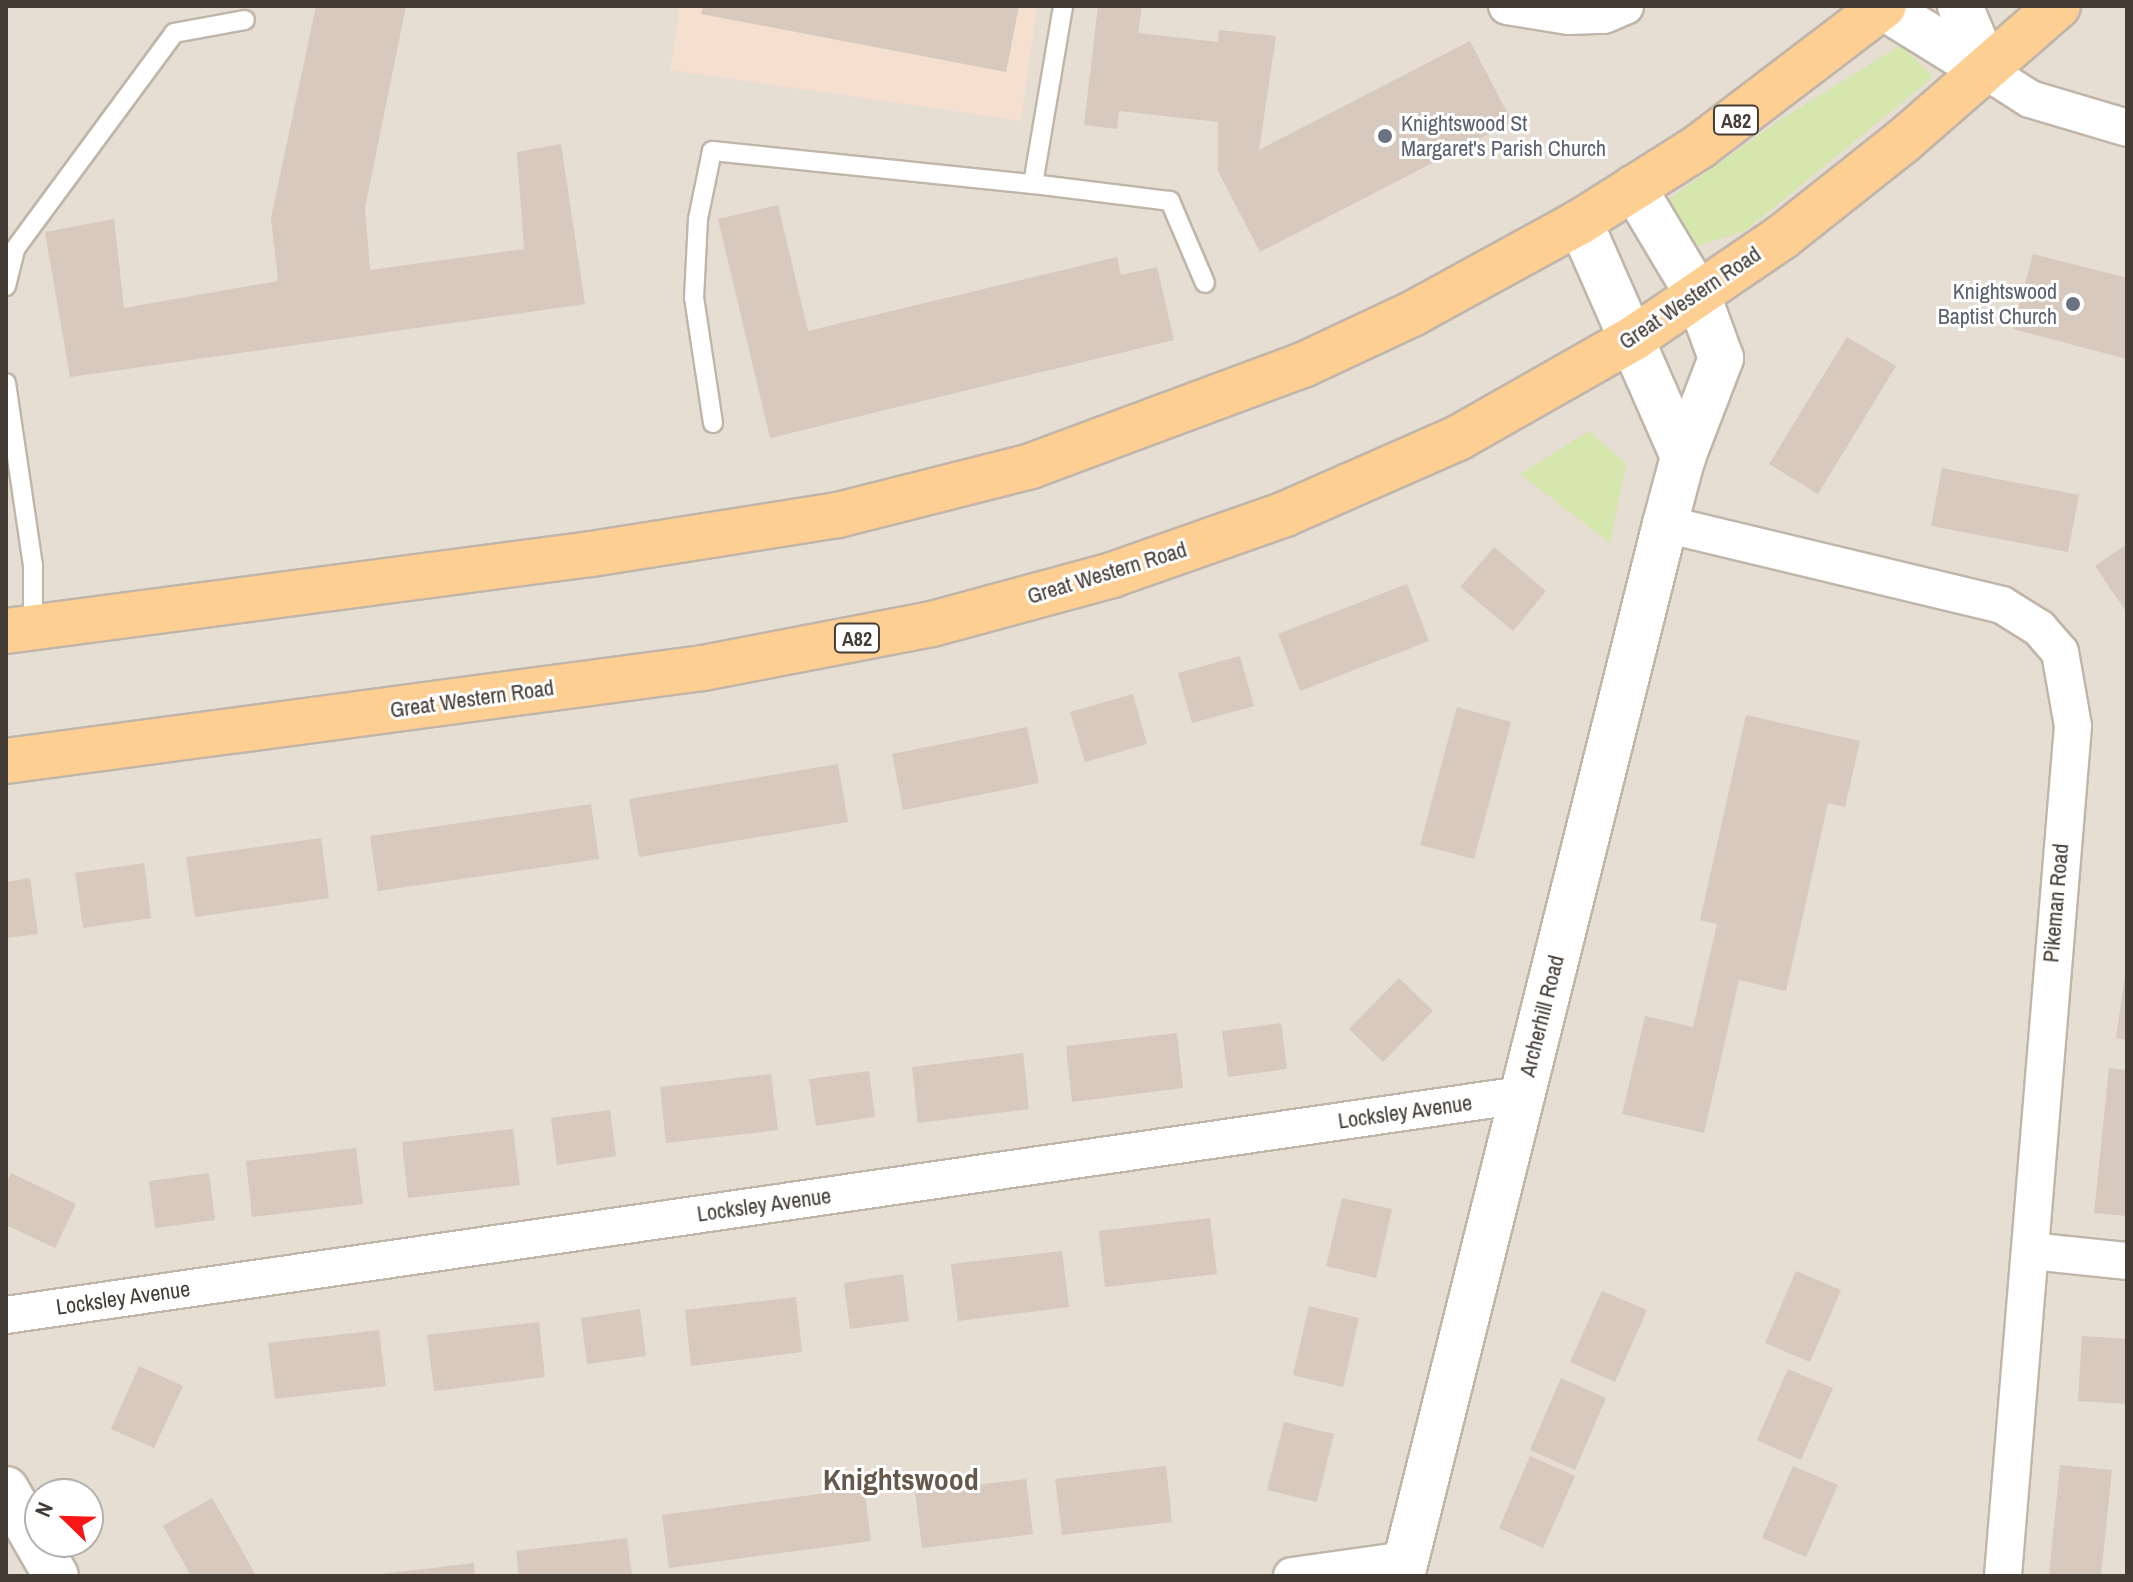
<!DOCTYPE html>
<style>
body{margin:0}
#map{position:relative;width:2133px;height:1582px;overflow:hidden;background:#f2ece5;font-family:"Archivo Narrow",sans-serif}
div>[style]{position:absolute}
.residential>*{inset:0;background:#e6ddd3}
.commercial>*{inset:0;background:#f5dfcf}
.green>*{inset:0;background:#d6e7ad}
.building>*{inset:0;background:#d7c9bd}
.roads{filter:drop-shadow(2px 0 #c1b5aa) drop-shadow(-2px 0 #c1b5aa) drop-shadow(0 2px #c1b5aa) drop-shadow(0 -2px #c1b5aa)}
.service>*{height:18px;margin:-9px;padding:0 9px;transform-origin:9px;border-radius:9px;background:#fff}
.minor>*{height:36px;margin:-18px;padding:0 18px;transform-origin:18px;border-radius:18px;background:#fff}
.tertiary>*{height:44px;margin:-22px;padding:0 22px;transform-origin:22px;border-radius:22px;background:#fff}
.primary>*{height:44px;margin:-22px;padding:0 22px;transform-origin:22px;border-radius:22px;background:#fdcf93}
.dots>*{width:22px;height:22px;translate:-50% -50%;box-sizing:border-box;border:4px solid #fff;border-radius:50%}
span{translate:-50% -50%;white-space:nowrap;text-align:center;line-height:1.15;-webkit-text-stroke:6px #fff;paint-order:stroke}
.shield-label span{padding:2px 6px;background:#fff;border:2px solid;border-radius:6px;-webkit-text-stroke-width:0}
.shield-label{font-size:20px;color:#453c35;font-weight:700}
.worship-label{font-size:22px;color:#5b616d}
.left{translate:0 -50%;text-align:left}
.right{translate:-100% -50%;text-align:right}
.street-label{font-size:22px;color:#453c35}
.district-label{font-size:30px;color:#67584c;font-weight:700}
.frame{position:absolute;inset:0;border:8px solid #453c35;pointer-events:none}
.north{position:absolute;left:24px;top:1478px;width:80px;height:80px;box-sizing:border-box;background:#fff;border:2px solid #b5b1ae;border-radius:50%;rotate:293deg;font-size:22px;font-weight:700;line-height:32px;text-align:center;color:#453c35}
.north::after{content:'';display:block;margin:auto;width:28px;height:36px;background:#f81616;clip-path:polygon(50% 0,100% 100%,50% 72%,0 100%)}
</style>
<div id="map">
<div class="residential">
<i style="clip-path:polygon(evenodd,6px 6px,2127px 6px,2127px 1576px,6px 1576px,6px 6px,40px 1494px,88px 1494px,88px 1542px,40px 1542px,40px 1494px)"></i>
</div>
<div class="commercial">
<i style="clip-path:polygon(680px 6px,1037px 6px,1021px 121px,670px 70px)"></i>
</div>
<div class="green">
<i style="clip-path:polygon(1901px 45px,1933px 77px,1745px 231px,1687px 249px,1659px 206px,1780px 120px)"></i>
<i style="clip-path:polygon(1589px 431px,1626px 464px,1610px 543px,1520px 474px)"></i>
</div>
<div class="building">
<i style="clip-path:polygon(316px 6px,406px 6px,365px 208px,370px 270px,524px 249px,517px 152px,561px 144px,585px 304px,70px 377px,45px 232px,114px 219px,124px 308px,278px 281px,271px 218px)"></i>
<i style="clip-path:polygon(703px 6px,1019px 6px,1006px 72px,701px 14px)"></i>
<i style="clip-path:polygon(1098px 6px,1142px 6px,1138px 33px,1218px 42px,1219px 30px,1276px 36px,1259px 150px,1470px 41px,1512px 122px,1260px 252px,1218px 171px,1218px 122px,1119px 111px,1117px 129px,1084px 125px)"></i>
<i style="clip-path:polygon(778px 205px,808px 331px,1117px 257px,1121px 275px,1157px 267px,1174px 340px,770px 438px,718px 219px)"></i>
<i style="clip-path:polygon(2033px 254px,2127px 278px,2127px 359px,2013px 329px)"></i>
<i style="clip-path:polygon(1847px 337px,1896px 366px,1818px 494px,1769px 464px)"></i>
<i style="clip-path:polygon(1942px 468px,2079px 495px,2068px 552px,1931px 526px)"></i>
<i style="clip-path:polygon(2127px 544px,2127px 613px,2095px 566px)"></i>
<i style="clip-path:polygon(1494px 547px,1546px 591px,1513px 631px,1460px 587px)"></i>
<i style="clip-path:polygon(1407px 584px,1429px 641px,1300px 691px,1278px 634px)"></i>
<i style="clip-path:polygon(1240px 656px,1254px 706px,1192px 723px,1178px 673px)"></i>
<i style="clip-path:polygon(1133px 694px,1147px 744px,1085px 762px,1070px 712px)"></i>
<i style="clip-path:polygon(1457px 707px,1511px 722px,1474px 859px,1420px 845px)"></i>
<i style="clip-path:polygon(1746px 715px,1860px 741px,1845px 807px,1828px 803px,1786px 991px,1739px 980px,1704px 1133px,1622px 1114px,1645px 1016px,1693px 1027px,1717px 924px,1700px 920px)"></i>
<i style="clip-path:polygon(1027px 727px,1039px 783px,903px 810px,892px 754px)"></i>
<i style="clip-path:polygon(838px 764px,848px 822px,639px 857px,629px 799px)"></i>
<i style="clip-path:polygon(591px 804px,599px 859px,378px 891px,370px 836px)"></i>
<i style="clip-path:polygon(321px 838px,329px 898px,195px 917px,186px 857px)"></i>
<i style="clip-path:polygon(144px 863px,151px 918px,83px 928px,75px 873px)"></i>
<i style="clip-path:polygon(30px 878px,38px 934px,6px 938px,6px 882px)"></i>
<i style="clip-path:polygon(2127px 962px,2127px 1040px,2116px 1038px)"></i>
<i style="clip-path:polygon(1399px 978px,1433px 1011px,1383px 1062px,1349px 1029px)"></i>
<i style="clip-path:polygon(1281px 1023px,1287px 1069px,1228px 1077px,1222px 1031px)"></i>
<i style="clip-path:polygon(1177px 1033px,1183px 1088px,1072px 1102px,1066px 1046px)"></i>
<i style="clip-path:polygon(1023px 1053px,1029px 1109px,918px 1123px,912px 1067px)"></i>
<i style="clip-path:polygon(2109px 1068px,2127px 1070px,2127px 1216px,2094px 1213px)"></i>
<i style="clip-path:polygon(869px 1071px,875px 1117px,816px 1126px,809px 1079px)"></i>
<i style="clip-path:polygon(771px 1074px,778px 1130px,666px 1143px,660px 1087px)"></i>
<i style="clip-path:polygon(610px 1110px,616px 1156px,557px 1165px,551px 1118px)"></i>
<i style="clip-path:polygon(513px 1129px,520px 1185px,408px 1198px,402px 1142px)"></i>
<i style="clip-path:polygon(356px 1148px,363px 1204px,252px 1217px,246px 1161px)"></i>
<i style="clip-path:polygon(11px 1173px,76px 1204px,55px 1248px,6px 1225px,6px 1185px)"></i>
<i style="clip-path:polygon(209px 1173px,215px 1220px,155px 1228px,149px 1181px)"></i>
<i style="clip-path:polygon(1342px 1198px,1392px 1209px,1376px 1278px,1326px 1266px)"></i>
<i style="clip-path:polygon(1210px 1218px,1217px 1274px,1105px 1287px,1099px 1231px)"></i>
<i style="clip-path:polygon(1062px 1251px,1069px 1307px,958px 1321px,951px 1264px)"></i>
<i style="clip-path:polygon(1796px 1271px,1841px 1290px,1810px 1362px,1765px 1343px)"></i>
<i style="clip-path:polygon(903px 1274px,909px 1321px,850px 1329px,844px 1283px)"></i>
<i style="clip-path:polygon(1602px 1291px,1647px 1310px,1615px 1382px,1570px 1362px)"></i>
<i style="clip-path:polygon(796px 1297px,802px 1352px,691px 1366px,685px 1310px)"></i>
<i style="clip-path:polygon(1309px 1306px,1359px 1318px,1343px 1387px,1293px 1375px)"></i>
<i style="clip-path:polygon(640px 1309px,646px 1356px,587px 1364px,581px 1318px)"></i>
<i style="clip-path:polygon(539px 1322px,545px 1377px,434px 1391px,427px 1335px)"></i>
<i style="clip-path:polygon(379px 1330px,386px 1386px,275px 1399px,268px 1343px)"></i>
<i style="clip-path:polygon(2082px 1336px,2127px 1339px,2127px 1404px,2078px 1401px)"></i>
<i style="clip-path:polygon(139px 1366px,183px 1386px,154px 1448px,111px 1429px)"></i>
<i style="clip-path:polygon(1788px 1369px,1833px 1388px,1801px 1460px,1757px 1440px)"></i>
<i style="clip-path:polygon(1561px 1378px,1606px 1398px,1575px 1470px,1530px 1450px)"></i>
<i style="clip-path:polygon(1284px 1422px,1334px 1434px,1317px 1502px,1267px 1490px)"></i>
<i style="clip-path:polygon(1530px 1456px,1575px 1476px,1543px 1548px,1499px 1528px)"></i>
<i style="clip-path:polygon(2060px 1465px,2112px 1470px,2101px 1576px,2049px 1575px)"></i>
<i style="clip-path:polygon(1166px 1466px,1172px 1522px,1062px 1535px,1055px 1479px)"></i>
<i style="clip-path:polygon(1793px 1466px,1838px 1485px,1806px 1557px,1762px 1538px)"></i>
<i style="clip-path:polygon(1026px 1479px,1033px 1534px,922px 1548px,915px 1492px)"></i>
<i style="clip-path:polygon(864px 1488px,871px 1541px,669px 1568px,662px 1515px)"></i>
<i style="clip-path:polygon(212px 1498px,230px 1529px,256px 1576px,191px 1576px,163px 1526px)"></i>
<i style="clip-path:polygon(627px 1538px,632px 1576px,519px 1576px,516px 1551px)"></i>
<i style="clip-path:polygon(474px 1563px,475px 1576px,381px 1576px,381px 1574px)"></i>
</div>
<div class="roads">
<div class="service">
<i style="left:1033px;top:184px;width:138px;rotate:7.1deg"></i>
<i style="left:1170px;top:201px;width:89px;rotate:66.9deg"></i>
<i style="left:6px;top:286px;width:38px;rotate:-76deg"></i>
<i style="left:15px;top:249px;width:268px;rotate:-53.6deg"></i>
<i style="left:174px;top:33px;width:72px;rotate:-10.4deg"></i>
<i style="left:6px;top:383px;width:184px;rotate:81.6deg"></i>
<i style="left:33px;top:565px;width:62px;rotate:90deg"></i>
<i style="left:713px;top:423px;width:126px;rotate:-98.6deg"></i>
<i style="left:694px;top:298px;width:79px;rotate:-87.1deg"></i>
<i style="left:698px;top:219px;width:69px;rotate:-78.4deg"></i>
<i style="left:712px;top:151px;width:323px;rotate:5.9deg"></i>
<i style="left:1033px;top:184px;width:181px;rotate:-80.4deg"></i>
</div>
<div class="minor">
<i style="left:1507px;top:6px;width:62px;rotate:9.3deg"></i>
<i style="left:1568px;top:16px;width:36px;rotate:-2deg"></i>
<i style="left:1604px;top:15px;width:23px;rotate:-23deg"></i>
<i style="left:1988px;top:72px;width:50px;rotate:32.7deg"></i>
<i style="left:2030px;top:99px;width:101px;rotate:16.6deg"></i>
<i style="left:1665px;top:524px;width:347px;rotate:13.5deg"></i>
<i style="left:2002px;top:605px;width:44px;rotate:31.9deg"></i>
<i style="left:2039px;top:628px;width:32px;rotate:49deg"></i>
<i style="left:2060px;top:652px;width:75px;rotate:80deg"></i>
<i style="left:2073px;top:726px;width:853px;rotate:94.71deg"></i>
<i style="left:2030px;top:1251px;width:98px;rotate:5.9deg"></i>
<i style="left:6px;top:1315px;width:1532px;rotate:-8.26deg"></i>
<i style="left:1292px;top:1576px;width:115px;rotate:-8deg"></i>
</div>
<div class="tertiary">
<i style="left:1881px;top:6px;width:126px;rotate:31.7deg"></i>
<i style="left:1960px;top:6px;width:72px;rotate:67deg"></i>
<i style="left:1580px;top:222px;width:257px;rotate:66.3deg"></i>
<i style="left:6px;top:1489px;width:100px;rotate:60.1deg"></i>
<i style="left:1402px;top:1576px;width:1084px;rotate:-75.96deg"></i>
<i style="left:1665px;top:524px;width:69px;rotate:-75deg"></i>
<i style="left:1683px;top:457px;width:106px;rotate:-69deg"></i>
<i style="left:1721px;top:358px;width:67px;rotate:-110.1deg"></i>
<i style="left:1698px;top:295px;width:125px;rotate:-120.9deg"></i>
</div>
<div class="primary">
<i style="left:6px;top:631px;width:590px;rotate:-7.5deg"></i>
<i style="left:591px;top:554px;width:250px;rotate:-9deg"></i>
<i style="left:838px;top:515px;width:199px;rotate:-14.2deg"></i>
<i style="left:1031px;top:466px;width:290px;rotate:-20.4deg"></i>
<i style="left:1303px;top:365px;width:120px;rotate:-25.1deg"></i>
<i style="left:1412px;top:314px;width:192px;rotate:-28.7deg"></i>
<i style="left:1580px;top:222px;width:142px;rotate:-32.3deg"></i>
<i style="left:1700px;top:146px;width:231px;rotate:-37.3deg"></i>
<i style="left:6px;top:761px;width:703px;rotate:-7.6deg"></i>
<i style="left:703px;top:668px;width:233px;rotate:-10.9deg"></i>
<i style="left:932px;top:624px;width:187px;rotate:-15.2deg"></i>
<i style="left:1112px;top:575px;width:183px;rotate:-19.4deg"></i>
<i style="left:1285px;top:514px;width:189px;rotate:-23.7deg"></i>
<i style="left:1458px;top:438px;width:202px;rotate:-29.6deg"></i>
<i style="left:1634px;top:338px;width:179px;rotate:-34.3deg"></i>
<i style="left:1782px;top:237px;width:153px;rotate:-38.4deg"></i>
<i style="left:1902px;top:142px;width:207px;rotate:-41.1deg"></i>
</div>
</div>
<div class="dots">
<i style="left:1385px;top:136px;background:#6b7280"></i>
<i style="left:2073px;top:304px;background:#6b7280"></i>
</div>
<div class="shield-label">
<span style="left:1736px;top:120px">A82</span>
<span style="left:857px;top:638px">A82</span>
</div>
<div class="worship-label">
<span class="left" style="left:1401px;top:136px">Knightswood St<br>Margaret's Parish Church</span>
<span class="right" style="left:2057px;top:304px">Knightswood<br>Baptist Church</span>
</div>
<div class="street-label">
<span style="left:1690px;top:298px;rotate:-34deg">Great Western Road</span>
<span style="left:1107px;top:573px;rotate:-17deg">Great Western Road</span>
<span style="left:472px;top:699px;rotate:-8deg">Great Western Road</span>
<span style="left:2056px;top:903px;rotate:-85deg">Pikeman Road</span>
<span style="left:1542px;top:1016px;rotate:-76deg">Archerhill Road</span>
<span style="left:1405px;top:1112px;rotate:-8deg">Locksley Avenue</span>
<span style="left:764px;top:1205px;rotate:-8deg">Locksley Avenue</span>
<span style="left:123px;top:1298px;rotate:-8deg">Locksley Avenue</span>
</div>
<div class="district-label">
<span style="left:901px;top:1479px">Knightswood</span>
</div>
<div class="frame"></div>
<div class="north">N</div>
</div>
